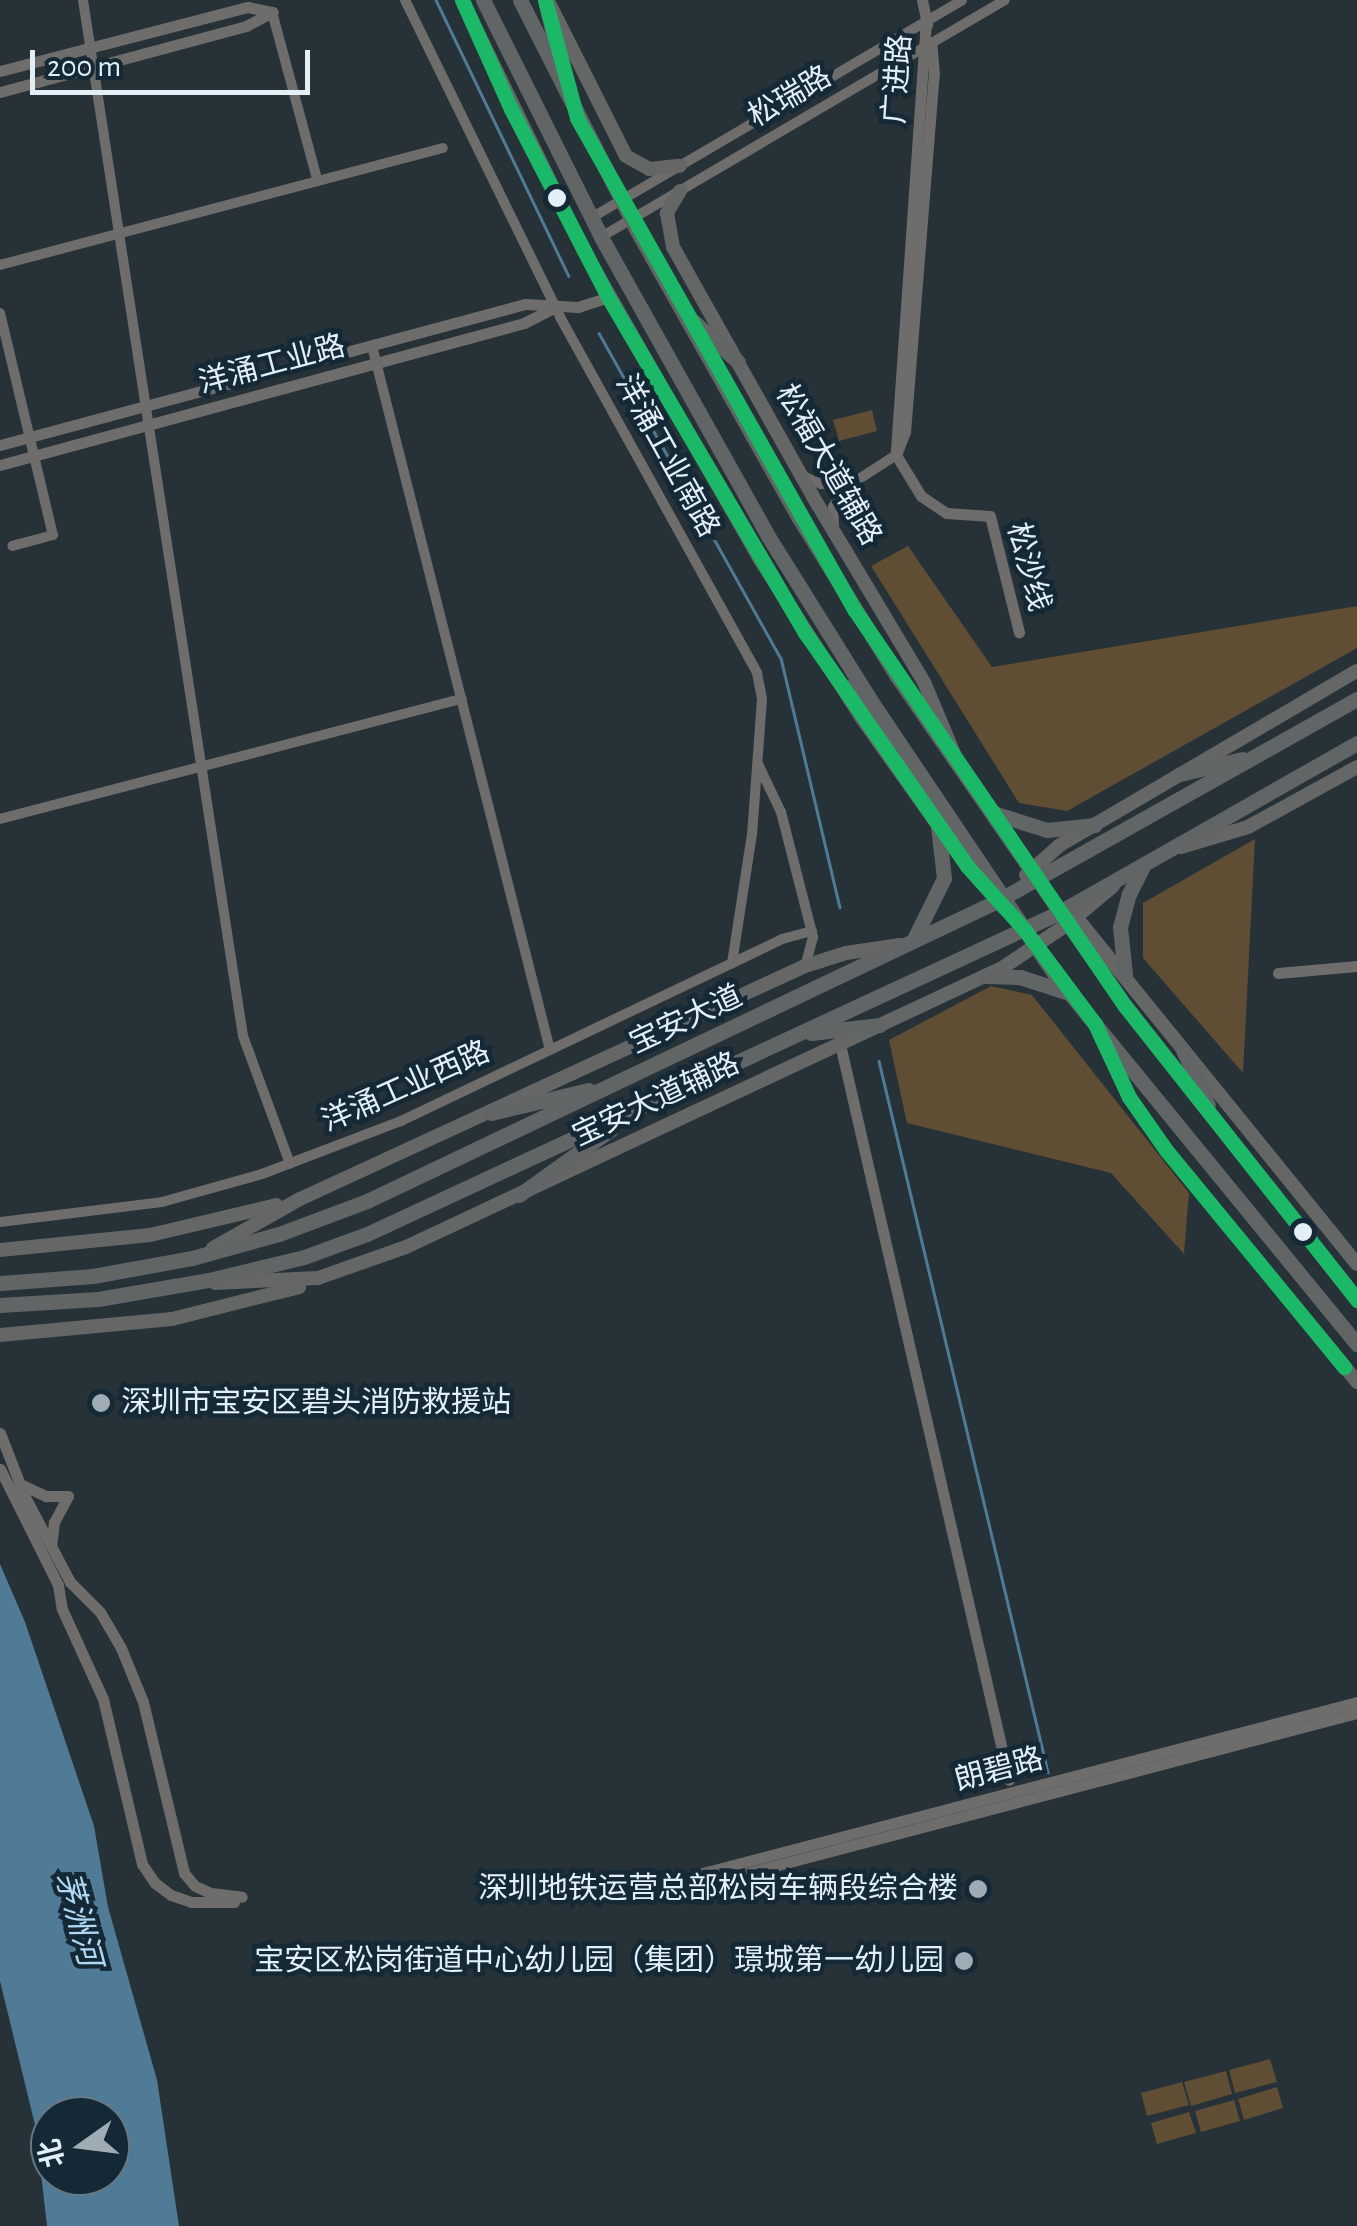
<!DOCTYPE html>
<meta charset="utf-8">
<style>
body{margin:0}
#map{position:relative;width:1357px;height:2226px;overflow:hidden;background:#263138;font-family:"Alegreya Sans","Noto Sans SC",sans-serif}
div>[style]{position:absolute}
.green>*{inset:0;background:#5f4d34}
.water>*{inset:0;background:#507b97}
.stream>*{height:2.5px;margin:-1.25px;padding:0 1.25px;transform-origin:1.25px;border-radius:1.25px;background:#507b97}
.minor>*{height:10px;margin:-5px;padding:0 5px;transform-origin:5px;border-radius:5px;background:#6e6d6c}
.tertiary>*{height:11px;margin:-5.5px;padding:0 5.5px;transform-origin:5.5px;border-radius:5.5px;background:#6e6d6c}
.secondary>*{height:14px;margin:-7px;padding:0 7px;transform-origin:7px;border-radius:7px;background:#656767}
.primary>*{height:15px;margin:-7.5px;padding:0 7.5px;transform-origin:7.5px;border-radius:7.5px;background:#626566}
.bus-1>*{height:15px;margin:-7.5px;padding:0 7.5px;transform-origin:7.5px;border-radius:7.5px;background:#1ab867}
.dots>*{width:28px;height:28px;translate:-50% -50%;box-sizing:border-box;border:5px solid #142835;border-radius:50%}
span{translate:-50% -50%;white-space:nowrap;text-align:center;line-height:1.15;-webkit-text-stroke:9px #142835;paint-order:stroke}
.street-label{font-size:30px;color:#e2eff7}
.poi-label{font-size:30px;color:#e2eff7}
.left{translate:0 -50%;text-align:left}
.right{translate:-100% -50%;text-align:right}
.water-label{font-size:32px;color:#afd9f5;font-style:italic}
.north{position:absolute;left:30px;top:2096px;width:100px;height:100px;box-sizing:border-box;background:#142835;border:2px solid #667883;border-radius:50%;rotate:256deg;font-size:28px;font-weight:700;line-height:40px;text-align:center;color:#e2eff7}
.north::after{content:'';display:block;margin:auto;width:35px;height:45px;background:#a0acb4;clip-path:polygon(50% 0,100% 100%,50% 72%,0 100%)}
.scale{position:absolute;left:30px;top:50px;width:280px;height:45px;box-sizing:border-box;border:5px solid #e2eff7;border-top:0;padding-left:12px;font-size:30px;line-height:35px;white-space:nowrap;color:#e2eff7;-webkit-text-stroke:8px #142835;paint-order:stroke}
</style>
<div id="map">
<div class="green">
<i style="clip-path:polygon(872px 410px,877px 431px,839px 441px,833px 420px)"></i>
<i style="clip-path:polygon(908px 546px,992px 667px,1357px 606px,1357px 648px,1067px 811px,1019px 803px,871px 566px)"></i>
<i style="clip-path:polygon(1255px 839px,1243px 1073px,1143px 958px,1143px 903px)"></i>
<i style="clip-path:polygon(991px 986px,1032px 995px,1189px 1193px,1184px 1254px,1111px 1173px,907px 1123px,889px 1040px)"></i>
<i style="clip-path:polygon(1270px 2059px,1277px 2082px,1235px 2093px,1229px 2070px)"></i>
<i style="clip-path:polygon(1226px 2071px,1232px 2094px,1191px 2106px,1184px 2082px)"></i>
<i style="clip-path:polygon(1182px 2082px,1189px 2105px,1147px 2116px,1141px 2093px)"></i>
<i style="clip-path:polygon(1277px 2087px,1283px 2108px,1244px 2120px,1238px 2099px)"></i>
<i style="clip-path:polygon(1234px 2100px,1240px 2121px,1201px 2132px,1195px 2111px)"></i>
<i style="clip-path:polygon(1189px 2112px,1196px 2133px,1157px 2144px,1151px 2123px)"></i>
</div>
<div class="water">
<i style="clip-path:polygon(evenodd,0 1564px,25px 1622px,94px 1826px,108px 1907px,157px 2080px,179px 2226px,47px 2226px,36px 2129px,0 1981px,0 1564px,50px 2116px,110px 2116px,110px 2176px,50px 2176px,50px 2116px)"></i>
</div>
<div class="stream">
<i style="left:436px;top:0;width:306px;rotate:64.3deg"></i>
<i style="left:599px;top:333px;width:372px;rotate:60.8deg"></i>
<i style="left:781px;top:658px;width:256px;rotate:76.7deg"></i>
<i style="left:879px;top:1061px;width:731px;rotate:76.63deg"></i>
</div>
<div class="minor">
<i style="left:83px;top:0;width:1048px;rotate:81.22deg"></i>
<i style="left:243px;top:1036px;width:136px;rotate:69.8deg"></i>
<i style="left:405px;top:0;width:353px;rotate:63.9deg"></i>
<i style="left:560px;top:317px;width:407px;rotate:61deg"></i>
<i style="left:757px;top:673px;width:26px;rotate:79deg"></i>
<i style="left:762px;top:699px;width:135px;rotate:94.2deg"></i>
<i style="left:752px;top:834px;width:131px;rotate:98.8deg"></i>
<i style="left:272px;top:12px;width:173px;rotate:74.9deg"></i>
<i style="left:591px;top:218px;width:430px;rotate:-30.4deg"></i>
<i style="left:601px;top:237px;width:468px;rotate:-30.4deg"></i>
<i style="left:0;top:265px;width:458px;rotate:-14.8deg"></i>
<i style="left:0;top:313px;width:228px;rotate:76.6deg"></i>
<i style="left:53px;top:535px;width:42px;rotate:165deg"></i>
<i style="left:372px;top:346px;width:726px;rotate:75.81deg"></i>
<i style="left:803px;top:476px;width:20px;rotate:24deg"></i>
<i style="left:821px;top:484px;width:27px;rotate:-4deg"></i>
<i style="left:834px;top:526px;width:19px;rotate:-93deg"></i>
<i style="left:833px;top:507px;width:19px;rotate:-62deg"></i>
<i style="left:842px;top:490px;width:64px;rotate:-32.9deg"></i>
<i style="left:758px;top:764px;width:53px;rotate:64.4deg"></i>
<i style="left:781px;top:812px;width:129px;rotate:75.6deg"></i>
<i style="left:813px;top:937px;width:30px;rotate:105deg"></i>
<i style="left:0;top:819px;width:477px;rotate:-14.6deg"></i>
<i style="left:0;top:1222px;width:163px;rotate:-7deg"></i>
<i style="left:162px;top:1202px;width:104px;rotate:-15.6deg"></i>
<i style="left:262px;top:1174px;width:149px;rotate:-20.9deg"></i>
<i style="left:401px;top:1121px;width:422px;rotate:-25.5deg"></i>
<i style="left:782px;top:939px;width:31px;rotate:-15deg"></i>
</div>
<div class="tertiary">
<i style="left:922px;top:0;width:25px;rotate:78deg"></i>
<i style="left:926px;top:21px;width:435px;rotate:94deg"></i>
<i style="left:896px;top:455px;width:48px;rotate:58.6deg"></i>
<i style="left:921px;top:496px;width:30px;rotate:34deg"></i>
<i style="left:946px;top:513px;width:44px;rotate:3.9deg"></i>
<i style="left:990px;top:516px;width:120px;rotate:76deg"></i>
<i style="left:0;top:71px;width:256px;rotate:-14.5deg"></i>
<i style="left:248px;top:7px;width:25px;rotate:12deg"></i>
<i style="left:0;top:92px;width:255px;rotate:-15deg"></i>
<i style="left:246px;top:26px;width:30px;rotate:-28deg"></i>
<i style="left:0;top:445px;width:544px;rotate:-15.03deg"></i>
<i style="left:525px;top:304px;width:53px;rotate:3.2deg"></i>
<i style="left:578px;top:307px;width:32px;rotate:-18deg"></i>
<i style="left:896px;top:455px;width:25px;rotate:-69deg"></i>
<i style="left:905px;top:432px;width:359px;rotate:-85.4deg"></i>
<i style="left:934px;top:74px;width:32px;rotate:-95deg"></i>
<i style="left:0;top:465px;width:543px;rotate:-15.16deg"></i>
<i style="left:524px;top:323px;width:35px;rotate:-27deg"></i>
<i style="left:1278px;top:973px;width:79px;rotate:-5.1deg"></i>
<i style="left:840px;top:1044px;width:755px;rotate:77.07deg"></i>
<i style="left:0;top:1433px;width:66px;rotate:68.8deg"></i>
<i style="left:24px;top:1495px;width:98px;rotate:62.1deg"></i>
<i style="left:70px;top:1582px;width:42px;rotate:45deg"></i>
<i style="left:100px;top:1612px;width:42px;rotate:59.7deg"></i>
<i style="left:121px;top:1648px;width:58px;rotate:67.8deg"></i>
<i style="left:143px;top:1702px;width:176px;rotate:76.5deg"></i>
<i style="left:184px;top:1873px;width:17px;rotate:50deg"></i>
<i style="left:195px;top:1886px;width:17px;rotate:24deg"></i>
<i style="left:211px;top:1893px;width:31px;rotate:7deg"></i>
<i style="left:0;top:1469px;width:130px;rotate:63.4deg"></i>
<i style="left:58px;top:1585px;width:24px;rotate:81deg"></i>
<i style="left:62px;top:1609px;width:99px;rotate:65.5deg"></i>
<i style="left:103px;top:1699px;width:170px;rotate:76.7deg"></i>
<i style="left:142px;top:1864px;width:23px;rotate:56deg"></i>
<i style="left:155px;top:1883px;width:20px;rotate:37deg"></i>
<i style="left:171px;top:1895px;width:21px;rotate:19deg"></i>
<i style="left:191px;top:1902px;width:43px"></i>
<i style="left:20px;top:1484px;width:29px;rotate:25deg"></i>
<i style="left:46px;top:1496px;width:22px"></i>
<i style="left:68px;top:1496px;width:30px;rotate:118deg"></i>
<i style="left:54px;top:1522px;width:23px;rotate:97deg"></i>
<i style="left:1357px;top:1702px;width:728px;rotate:165.35deg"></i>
<i style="left:653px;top:1886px;width:11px;rotate:75deg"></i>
<i style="left:656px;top:1897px;width:725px;rotate:-14.71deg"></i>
</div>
<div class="secondary">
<i style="left:462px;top:0;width:279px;rotate:64.1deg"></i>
<i style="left:584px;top:251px;width:353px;rotate:60.3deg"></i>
<i style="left:759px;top:558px;width:189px;rotate:57.3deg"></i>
<i style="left:861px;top:717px;width:183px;rotate:54.6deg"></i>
<i style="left:967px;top:866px;width:55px;rotate:48.7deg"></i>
<i style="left:549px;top:3px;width:171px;rotate:63.3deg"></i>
<i style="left:626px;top:156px;width:26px;rotate:29deg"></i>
<i style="left:649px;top:169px;width:31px;rotate:-6deg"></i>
<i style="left:680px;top:191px;width:26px;rotate:121deg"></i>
<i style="left:667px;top:213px;width:35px;rotate:80deg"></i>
<i style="left:673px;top:247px;width:296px;rotate:60.7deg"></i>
<i style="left:818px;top:505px;width:206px;rotate:59.1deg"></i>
<i style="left:924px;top:682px;width:80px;rotate:67.3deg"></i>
<i style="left:1181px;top:847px;width:70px;rotate:-16.6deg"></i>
<i style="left:1248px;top:827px;width:124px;rotate:-28.8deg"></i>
<i style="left:1026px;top:875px;width:45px;rotate:-41.4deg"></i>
<i style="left:1060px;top:845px;width:344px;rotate:-30.4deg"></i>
<i style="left:1071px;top:911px;width:454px;rotate:51deg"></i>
<i style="left:1099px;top:1033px;width:71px;rotate:64.9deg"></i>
<i style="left:1129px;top:1097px;width:65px;rotate:55.1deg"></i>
<i style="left:1166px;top:1150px;width:301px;rotate:50.5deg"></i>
<i style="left:213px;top:1248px;width:100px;rotate:-29.4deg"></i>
<i style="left:300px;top:1199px;width:556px;rotate:-24.77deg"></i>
<i style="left:805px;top:966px;width:43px;rotate:-17.6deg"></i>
<i style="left:846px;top:953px;width:55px;rotate:-8.4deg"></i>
<i style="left:0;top:1250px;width:151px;rotate:-5.7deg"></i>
<i style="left:150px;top:1235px;width:130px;rotate:-13.3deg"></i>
<i style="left:215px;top:1283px;width:103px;rotate:-2.8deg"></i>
<i style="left:318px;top:1278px;width:93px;rotate:-19.4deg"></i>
<i style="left:406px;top:1247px;width:658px;rotate:-25.09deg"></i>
<i style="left:1002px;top:968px;width:79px;rotate:-33.7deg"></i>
<i style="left:1068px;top:924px;width:59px;rotate:-40.2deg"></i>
<i style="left:0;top:1335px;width:173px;rotate:-5.3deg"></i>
<i style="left:172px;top:1319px;width:131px;rotate:-14.1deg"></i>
</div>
<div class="primary">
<i style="left:483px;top:0;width:265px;rotate:63.5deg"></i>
<i style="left:601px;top:237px;width:342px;rotate:60.8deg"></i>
<i style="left:768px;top:536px;width:198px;rotate:58deg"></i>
<i style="left:873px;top:704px;width:331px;rotate:56.1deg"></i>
<i style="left:1058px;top:979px;width:472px;rotate:50.7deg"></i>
<i style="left:520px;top:0;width:257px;rotate:63.1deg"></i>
<i style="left:636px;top:229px;width:332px;rotate:60.6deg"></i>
<i style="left:799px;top:518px;width:185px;rotate:58.3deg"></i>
<i style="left:896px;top:675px;width:402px;rotate:55.3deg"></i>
<i style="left:1125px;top:1006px;width:375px;rotate:51.7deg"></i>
<i style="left:545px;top:0;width:83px;rotate:76.8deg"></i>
<i style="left:693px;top:321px;width:61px;rotate:42.3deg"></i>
<i style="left:854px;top:684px;width:41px;rotate:72.9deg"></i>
<i style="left:1180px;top:774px;width:64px;rotate:-13.6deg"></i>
<i style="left:993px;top:813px;width:57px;rotate:17.5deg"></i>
<i style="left:1047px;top:830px;width:48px;rotate:-5.9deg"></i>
<i style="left:914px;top:939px;width:68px;rotate:-63.8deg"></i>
<i style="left:944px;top:878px;width:52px;rotate:-96.6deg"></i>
<i style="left:1125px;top:974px;width:47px;rotate:-96.1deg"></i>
<i style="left:1120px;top:927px;width:34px;rotate:-75deg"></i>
<i style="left:1129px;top:894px;width:29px;rotate:-63deg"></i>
<i style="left:986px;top:976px;width:34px;rotate:2deg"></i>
<i style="left:1020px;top:977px;width:52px;rotate:18.1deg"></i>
<i style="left:811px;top:1033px;width:69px;rotate:-6.6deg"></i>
<i style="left:1183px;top:1050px;width:60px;rotate:65.6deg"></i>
<i style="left:491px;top:1113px;width:100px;rotate:-13.3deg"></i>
<i style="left:519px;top:1195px;width:112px;rotate:-35.5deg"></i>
<i style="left:0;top:1283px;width:93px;rotate:-4.3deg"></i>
<i style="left:93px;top:1276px;width:101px;rotate:-10.3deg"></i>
<i style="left:192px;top:1258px;width:90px;rotate:-15.4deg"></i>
<i style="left:279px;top:1234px;width:94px;rotate:-20.6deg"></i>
<i style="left:367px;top:1201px;width:698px;rotate:-25.46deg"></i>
<i style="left:997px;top:901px;width:413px;rotate:-29.3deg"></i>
<i style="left:0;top:1305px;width:98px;rotate:-3.5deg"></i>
<i style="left:98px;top:1299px;width:113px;rotate:-9.7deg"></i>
<i style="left:209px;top:1280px;width:98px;rotate:-13.6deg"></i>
<i style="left:304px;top:1257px;width:67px;rotate:-20.1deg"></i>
<i style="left:367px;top:1234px;width:760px;rotate:-24.91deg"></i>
<i style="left:1056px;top:914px;width:346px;rotate:-29.6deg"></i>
</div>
<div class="bus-1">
<i style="left:462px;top:0;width:120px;rotate:65.8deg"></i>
<i style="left:511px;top:109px;width:212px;rotate:62.7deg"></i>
<i style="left:608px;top:297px;width:391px;rotate:59.6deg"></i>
<i style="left:806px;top:634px;width:282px;rotate:55.2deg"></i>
<i style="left:967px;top:866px;width:85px;rotate:47.9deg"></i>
<i style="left:1024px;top:929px;width:119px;rotate:53.2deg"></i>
<i style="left:1095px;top:1024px;width:81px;rotate:65deg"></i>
<i style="left:1129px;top:1097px;width:65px;rotate:55.1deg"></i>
<i style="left:1166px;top:1150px;width:281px;rotate:50.6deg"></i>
<i style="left:545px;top:0;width:122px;rotate:74.8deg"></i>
<i style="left:577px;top:118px;width:564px;rotate:60.57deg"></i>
<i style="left:854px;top:609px;width:481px;rotate:55.7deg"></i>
<i style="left:1125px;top:1006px;width:375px;rotate:51.7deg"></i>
</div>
<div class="dots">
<i style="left:557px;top:198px;background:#e2eff7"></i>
<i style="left:1303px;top:1232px;background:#e2eff7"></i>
<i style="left:101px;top:1403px;background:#a0acb4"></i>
<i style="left:978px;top:1889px;background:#a0acb4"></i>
<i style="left:964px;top:1961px;background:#a0acb4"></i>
</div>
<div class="street-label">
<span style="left:898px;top:79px;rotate:-86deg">广进路</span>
<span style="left:790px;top:97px;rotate:-30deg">松瑞路</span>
<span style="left:272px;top:365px;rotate:-15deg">洋涌工业路</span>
<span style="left:667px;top:456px;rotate:61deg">洋涌工业南路</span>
<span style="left:828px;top:465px;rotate:60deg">松福大道辅路</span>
<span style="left:1028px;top:567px;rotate:75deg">松沙线</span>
<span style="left:686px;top:1020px;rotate:-25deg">宝安大道</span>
<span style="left:406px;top:1087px;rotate:-24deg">洋涌工业西路</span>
<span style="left:656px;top:1100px;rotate:-25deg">宝安大道辅路</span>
<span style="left:999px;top:1770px;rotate:-15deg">朗碧路</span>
</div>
<div class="poi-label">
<span class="left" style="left:121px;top:1403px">深圳市宝安区碧头消防救援站</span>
<span class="right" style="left:958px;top:1889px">深圳地铁运营总部松岗车辆段综合楼</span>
<span class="right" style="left:944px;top:1961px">宝安区松岗街道中心幼儿园（集团）璟城第一幼儿园</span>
</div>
<div class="water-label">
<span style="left:78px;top:1919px;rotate:75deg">茅洲河</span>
</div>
<div class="north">北</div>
<div class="scale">200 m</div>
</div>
